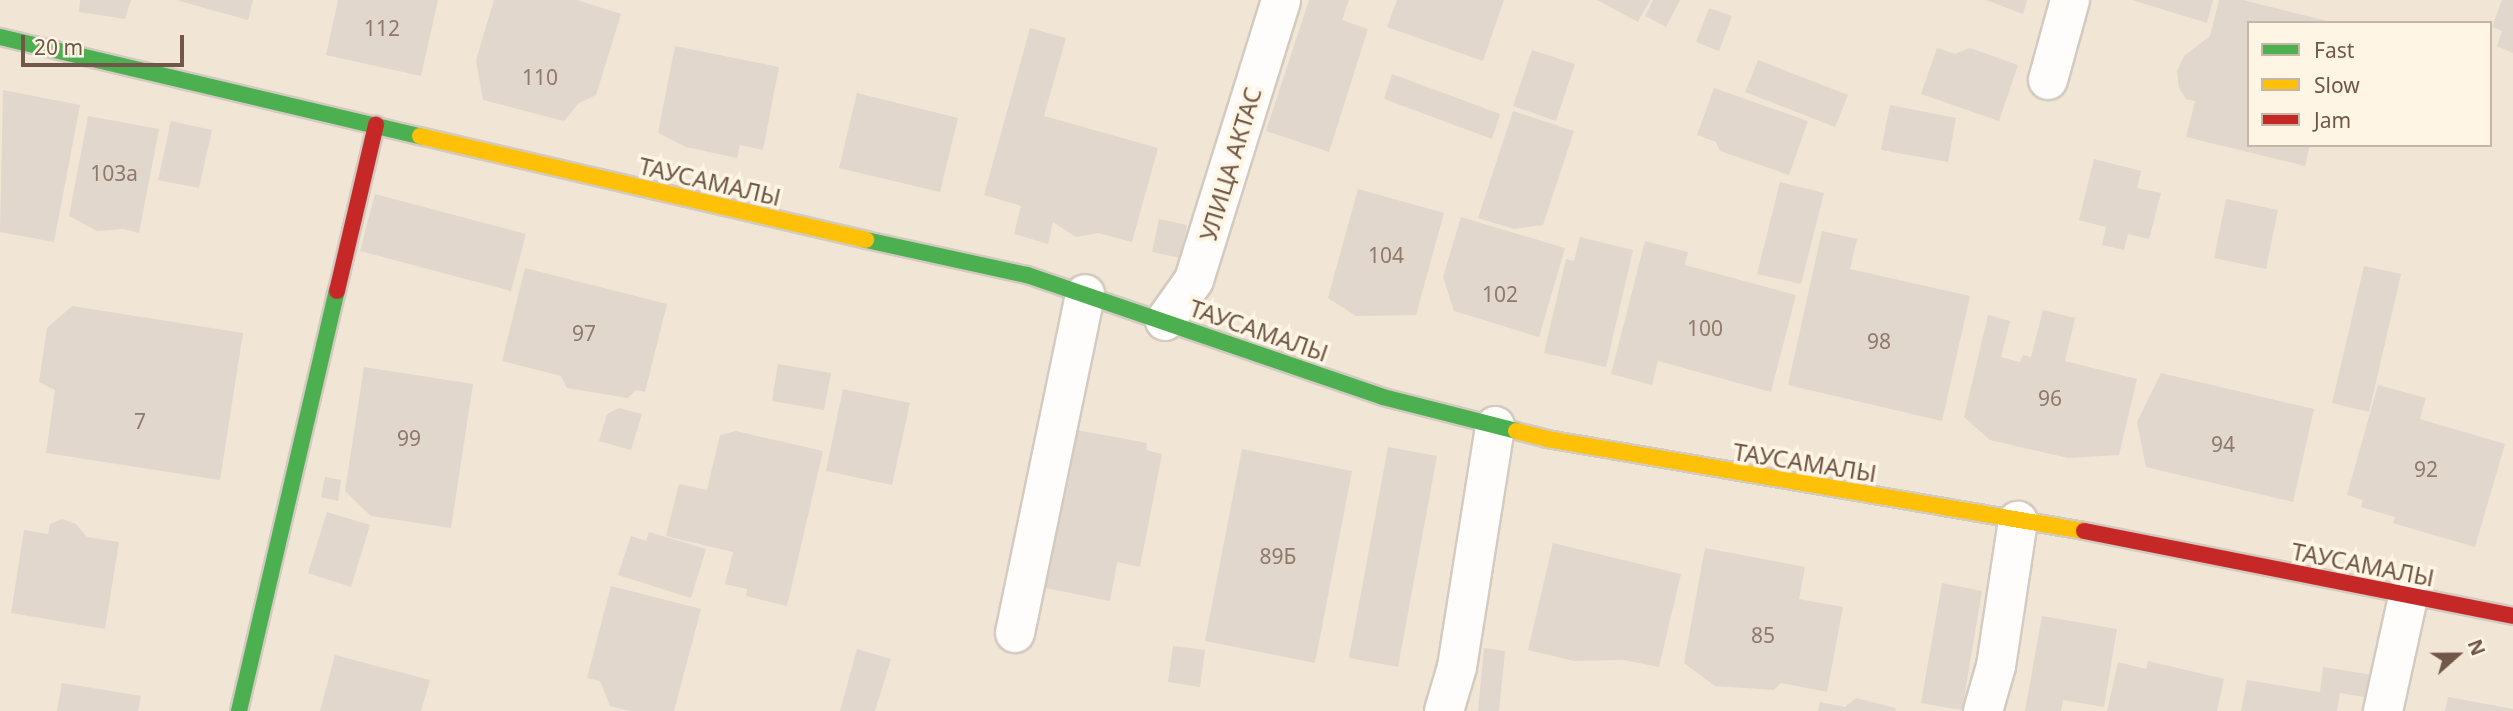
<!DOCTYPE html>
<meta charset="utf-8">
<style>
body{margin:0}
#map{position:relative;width:2513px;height:711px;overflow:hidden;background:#f5efe5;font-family:"Noto Sans",sans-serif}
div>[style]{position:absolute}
.residential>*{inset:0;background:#f1e5d5}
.building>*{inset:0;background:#e1d7cd}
.roads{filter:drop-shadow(2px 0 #d3cac0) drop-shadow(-2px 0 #d3cac0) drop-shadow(0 2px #d3cac0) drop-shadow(0 -2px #d3cac0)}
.street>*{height:38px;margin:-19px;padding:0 19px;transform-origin:19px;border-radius:19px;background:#fefdfb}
.fast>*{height:16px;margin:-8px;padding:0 8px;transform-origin:8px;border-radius:8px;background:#4caf50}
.slow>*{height:16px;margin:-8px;padding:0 8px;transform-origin:8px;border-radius:8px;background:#ffc107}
.jam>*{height:16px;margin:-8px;padding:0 8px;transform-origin:8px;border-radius:8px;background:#c62828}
span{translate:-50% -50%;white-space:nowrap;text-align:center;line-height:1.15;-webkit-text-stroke:7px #fff5e4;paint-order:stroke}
.number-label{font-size:21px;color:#8f796b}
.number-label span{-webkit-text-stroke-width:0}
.street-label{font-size:24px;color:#715747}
.legend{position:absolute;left:2247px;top:21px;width:245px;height:126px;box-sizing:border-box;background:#fff5e4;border:2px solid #c6b6a5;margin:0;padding:9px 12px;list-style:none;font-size:21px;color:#715747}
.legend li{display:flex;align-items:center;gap:14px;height:35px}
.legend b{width:35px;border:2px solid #c6b6a5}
.north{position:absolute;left:2422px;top:620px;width:70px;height:70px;-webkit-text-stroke:5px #fff5e4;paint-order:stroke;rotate:69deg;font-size:19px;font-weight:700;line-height:28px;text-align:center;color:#715747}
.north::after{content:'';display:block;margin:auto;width:24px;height:32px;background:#715747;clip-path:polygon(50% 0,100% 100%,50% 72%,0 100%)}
.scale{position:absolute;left:21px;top:35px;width:163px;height:32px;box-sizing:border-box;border:4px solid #715747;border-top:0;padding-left:9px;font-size:21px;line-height:24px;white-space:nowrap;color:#715747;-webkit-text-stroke:5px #fff5e4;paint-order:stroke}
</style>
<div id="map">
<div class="residential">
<i style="clip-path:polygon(evenodd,0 0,2513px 0,2513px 711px,0 711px,0 0,2249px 23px,2490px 23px,2490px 145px,2249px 145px,2249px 23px)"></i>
</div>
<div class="building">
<i style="clip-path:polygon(80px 0,131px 0,125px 19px,79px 12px)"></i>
<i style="clip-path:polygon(176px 0,253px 0,248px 20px)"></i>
<i style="clip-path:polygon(338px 0,438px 0,421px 76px,326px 55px)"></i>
<i style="clip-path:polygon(494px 0,577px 0,621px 14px,596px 95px,579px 103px,564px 121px,483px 100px,476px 60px)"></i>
<i style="clip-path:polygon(1309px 0,1349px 0,1342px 20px,1368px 29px,1329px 152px,1266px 131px)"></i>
<i style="clip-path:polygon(1397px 0,1504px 0,1483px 61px,1387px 27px)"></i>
<i style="clip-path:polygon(1597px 0,1650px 0,1638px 22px)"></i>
<i style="clip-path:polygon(1653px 0,1680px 0,1666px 27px,1645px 16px)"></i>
<i style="clip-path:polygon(1986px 0,2027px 0,2023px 14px)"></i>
<i style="clip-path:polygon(2132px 0,2213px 0,2207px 23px)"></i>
<i style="clip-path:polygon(2219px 0,2243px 0,2331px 22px,2249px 23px,2249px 145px,2310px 145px,2305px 166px,2186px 137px,2195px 101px,2186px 99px,2179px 88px,2177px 71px,2184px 56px,2210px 36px)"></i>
<i style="clip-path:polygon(2502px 0,2513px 0,2513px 53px,2497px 46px,2502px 31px,2492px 27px)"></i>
<i style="clip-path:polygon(1709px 8px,1732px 16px,1719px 51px,1696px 42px)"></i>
<i style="clip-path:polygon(1030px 28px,1066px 38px,1044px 116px,1158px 148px,1132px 242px,1098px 233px,1076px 237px,1053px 222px,1048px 244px,1014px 234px,1021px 206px,984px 195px)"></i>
<i style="clip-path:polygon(675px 46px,779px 67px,763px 150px,740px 145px,737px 158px,686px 147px,658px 133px)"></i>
<i style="clip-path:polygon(1937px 48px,1955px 54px,1970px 48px,2018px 65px,1999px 121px,1921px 94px)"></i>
<i style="clip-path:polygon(1532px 50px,1575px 64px,1556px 121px,1513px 106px)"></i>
<i style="clip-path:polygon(1758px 60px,1848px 95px,1835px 127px,1745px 92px)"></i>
<i style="clip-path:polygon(1392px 74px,1500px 114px,1492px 139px,1384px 99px)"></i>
<i style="clip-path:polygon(1714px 88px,1808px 121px,1789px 175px,1720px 151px,1716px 142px,1697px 135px)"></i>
<i style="clip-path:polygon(3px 90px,80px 105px,54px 242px,0 232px)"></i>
<i style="clip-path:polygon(857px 93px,958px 118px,940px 192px,839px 168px)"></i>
<i style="clip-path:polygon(1890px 105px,1956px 118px,1948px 162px,1881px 150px)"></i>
<i style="clip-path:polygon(1513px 111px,1574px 131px,1543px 225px,1514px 229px,1478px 218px)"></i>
<i style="clip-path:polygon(88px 116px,159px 129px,139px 233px,123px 229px,97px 231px,69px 216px)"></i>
<i style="clip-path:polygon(171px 121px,212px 130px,199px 188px,158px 180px)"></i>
<i style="clip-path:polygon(2094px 159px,2141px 171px,2137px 188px,2161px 193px,2149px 239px,2128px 234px,2124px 250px,2102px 245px,2106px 227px,2079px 220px)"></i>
<i style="clip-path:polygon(1780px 182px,1824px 193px,1801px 284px,1757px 274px)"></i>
<i style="clip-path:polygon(1358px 189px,1444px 213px,1416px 315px,1356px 316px,1328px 298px)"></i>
<i style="clip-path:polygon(375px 194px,526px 234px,511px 291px,360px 251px)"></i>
<i style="clip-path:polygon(2226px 199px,2278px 210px,2266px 269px,2214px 258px)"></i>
<i style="clip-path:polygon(1461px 217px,1565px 248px,1539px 337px,1454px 311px,1443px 277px)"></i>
<i style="clip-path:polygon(1159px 219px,1187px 225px,1180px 258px,1152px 252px)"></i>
<i style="clip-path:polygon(1822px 231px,1857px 239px,1850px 269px,1970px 296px,1942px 421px,1788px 385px)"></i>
<i style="clip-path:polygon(1580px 237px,1633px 250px,1606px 367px,1544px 353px,1566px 259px,1574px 261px)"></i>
<i style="clip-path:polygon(1645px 241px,1688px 252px,1685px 265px,1796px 295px,1771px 392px,1658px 361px,1652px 385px,1611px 374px)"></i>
<i style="clip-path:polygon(2364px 266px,2401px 274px,2369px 412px,2332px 403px)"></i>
<i style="clip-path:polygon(525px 268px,667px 304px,645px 392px,636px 390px,628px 398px,567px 388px,561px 376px,502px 361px)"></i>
<i style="clip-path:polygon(72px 306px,243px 333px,220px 480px,46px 453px,55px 390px,39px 382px,47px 328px)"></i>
<i style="clip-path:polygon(2043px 310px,2075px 318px,2065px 361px,2137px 379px,2119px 455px,2068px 458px,1990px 440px,1964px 417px,1988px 315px,2010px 321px,2001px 357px,2020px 362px,2023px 355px,2031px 357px)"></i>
<i style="clip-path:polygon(778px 364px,831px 373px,824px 410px,772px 401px)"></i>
<i style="clip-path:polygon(364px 367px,473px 384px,451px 528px,371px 516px,345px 491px)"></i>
<i style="clip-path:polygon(2161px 373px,2314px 409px,2293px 502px,2146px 467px,2137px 422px)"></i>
<i style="clip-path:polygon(2378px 385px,2426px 398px,2420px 419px,2505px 444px,2475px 547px,2393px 523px,2395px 517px,2361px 507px,2363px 500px,2347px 495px)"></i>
<i style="clip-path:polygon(843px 389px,910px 403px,892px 485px,826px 471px)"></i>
<i style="clip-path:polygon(619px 408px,642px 414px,631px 450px,599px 441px,607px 414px)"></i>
<i style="clip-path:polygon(1077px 430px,1147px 443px,1146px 450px,1162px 454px,1140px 567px,1117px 562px,1110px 601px,1041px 587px,1069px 434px,1076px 436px)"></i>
<i style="clip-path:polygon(736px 431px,823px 451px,787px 606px,746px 596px,747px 589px,725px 584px,733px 552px,666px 536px,679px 484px,707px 490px,720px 435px)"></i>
<i style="clip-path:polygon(1388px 447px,1437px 456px,1398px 667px,1349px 658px)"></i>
<i style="clip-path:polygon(1242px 449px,1352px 471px,1315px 663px,1205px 641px)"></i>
<i style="clip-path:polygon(325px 477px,341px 480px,338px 501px,321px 497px)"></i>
<i style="clip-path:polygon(327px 512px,370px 525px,351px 587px,308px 573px)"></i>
<i style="clip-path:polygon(62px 519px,76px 524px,87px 537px,119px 542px,105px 629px,11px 613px,24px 530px,48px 534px,50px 524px)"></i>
<i style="clip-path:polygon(649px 532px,706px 549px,691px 598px,618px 575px,631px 536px,646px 541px)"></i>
<i style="clip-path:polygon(1553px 543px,1681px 574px,1659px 667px,1624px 660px,1574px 661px,1528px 650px)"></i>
<i style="clip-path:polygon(1705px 548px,1805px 567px,1799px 599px,1843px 607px,1827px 692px,1781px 683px,1774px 690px,1715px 686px,1684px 663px)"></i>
<i style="clip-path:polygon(1942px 583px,1982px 591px,1962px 710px,1921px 703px)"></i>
<i style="clip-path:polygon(611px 586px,701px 609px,674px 711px,630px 711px,610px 706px,600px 681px,587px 678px)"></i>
<i style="clip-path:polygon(2042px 616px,2117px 629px,2104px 707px,2063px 700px,2061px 711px,2025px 711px)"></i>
<i style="clip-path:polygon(1173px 646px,1205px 650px,1200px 687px,1168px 682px)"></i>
<i style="clip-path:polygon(1484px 648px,1505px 651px,1499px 711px,1478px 711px)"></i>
<i style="clip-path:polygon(857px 649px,891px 659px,875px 711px,840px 711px)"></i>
<i style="clip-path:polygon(335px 655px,430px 680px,421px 711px,320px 711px)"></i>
<i style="clip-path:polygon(2148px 661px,2224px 679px,2217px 711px,2107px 711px,2118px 662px,2146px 669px)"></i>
<i style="clip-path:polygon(2323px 667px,2373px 675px,2370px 698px,2340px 693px,2337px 711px,2241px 711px,2247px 680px,2320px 692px)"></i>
<i style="clip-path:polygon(62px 683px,141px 696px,138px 711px,57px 711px)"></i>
<i style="clip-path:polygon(2448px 697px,2513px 709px,2513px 711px,2445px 711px)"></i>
<i style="clip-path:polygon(1856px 698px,1895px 708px,1896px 711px,1818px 711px,1820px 702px,1845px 707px)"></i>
</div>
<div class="roads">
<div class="street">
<i style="left:2048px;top:80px;width:83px;rotate:-74.6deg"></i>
<i style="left:1165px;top:321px;width:50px;rotate:-54.7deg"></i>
<i style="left:1194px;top:280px;width:293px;rotate:-72.7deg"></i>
<i style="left:1015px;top:633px;width:346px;rotate:-78.3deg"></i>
<i style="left:1444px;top:711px;width:46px;rotate:-73.5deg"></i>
<i style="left:1457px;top:667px;width:244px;rotate:-81deg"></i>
<i style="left:1983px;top:711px;width:47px;rotate:-73.9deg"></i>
<i style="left:1996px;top:666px;width:147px;rotate:-81.4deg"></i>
<i style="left:2383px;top:711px;width:117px;rotate:-77.6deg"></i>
</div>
<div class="fast">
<i style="left:0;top:37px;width:432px;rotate:13.3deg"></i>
<i style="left:866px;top:240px;width:165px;rotate:12.3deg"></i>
<i style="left:1027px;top:275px;width:376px;rotate:18.9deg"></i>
<i style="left:1383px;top:397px;width:137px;rotate:14.3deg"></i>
<i style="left:239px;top:711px;width:431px;rotate:-76.9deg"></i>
</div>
<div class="slow">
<i style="left:420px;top:136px;width:458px;rotate:13.1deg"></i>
<i style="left:1516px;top:431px;width:32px;rotate:14deg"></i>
<i style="left:1547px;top:439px;width:545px;rotate:9.72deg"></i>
</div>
<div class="jam">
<i style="left:337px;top:291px;width:171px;rotate:-76.8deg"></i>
<i style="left:2084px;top:531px;width:437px;rotate:11.2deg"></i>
</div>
</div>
<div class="number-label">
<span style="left:382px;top:28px">112</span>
<span style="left:540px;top:77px">110</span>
<span style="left:114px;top:173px">103а</span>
<span style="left:1386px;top:255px">104</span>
<span style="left:1500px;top:294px">102</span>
<span style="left:1705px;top:328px">100</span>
<span style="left:584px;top:333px">97</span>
<span style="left:1879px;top:341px">98</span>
<span style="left:2050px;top:398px">96</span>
<span style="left:140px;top:421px">7</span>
<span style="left:409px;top:438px">99</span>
<span style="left:2223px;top:444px">94</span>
<span style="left:2426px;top:469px">92</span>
<span style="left:1278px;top:556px">89Б</span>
<span style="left:1763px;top:635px">85</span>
</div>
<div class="street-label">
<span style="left:1230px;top:164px;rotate:-73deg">УЛИЦА АКТАС</span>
<span style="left:710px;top:181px;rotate:13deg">ТАУСАМАЛЫ</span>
<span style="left:1259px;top:330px;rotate:19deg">ТАУСАМАЛЫ</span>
<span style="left:1805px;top:462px;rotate:9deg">ТАУСАМАЛЫ</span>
<span style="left:2363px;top:564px;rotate:11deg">ТАУСАМАЛЫ</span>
</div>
<ul class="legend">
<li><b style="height:9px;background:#4caf50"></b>Fast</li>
<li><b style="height:9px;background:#ffc107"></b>Slow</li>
<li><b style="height:9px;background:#c62828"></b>Jam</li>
</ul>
<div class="north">N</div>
<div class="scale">20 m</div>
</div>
